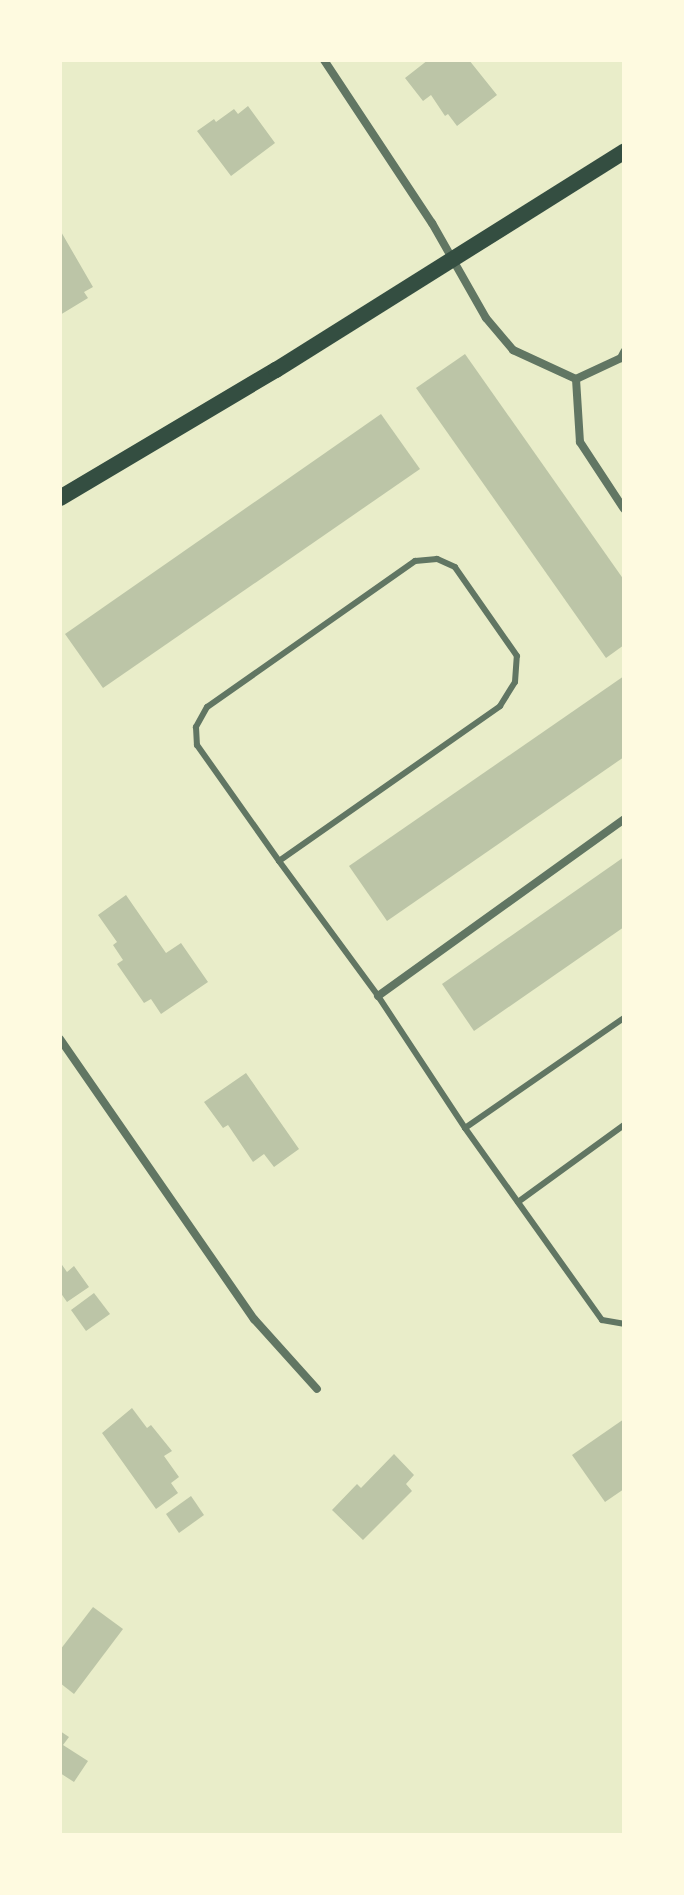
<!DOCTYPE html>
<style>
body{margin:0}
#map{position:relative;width:684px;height:1895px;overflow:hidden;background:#e9edc9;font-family:Roboto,sans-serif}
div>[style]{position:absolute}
.building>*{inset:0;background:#bcc5a7}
.service>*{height:6px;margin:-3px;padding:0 3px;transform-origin:3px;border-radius:3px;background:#617663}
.minor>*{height:8px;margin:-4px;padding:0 4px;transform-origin:4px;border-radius:4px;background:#617663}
.secondary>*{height:16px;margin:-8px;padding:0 8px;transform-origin:8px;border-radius:8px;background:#344e41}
span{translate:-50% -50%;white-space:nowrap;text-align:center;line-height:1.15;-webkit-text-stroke:8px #fefae0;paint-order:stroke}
.frame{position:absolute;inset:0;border:62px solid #fefae0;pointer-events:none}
</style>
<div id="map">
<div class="building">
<i style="clip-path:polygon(428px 60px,469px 60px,497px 95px,457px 126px,448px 114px,445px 116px,431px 95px,423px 101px,405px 78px)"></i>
<i style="clip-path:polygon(248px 106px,275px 143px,231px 176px,197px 131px,214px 119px,216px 122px,234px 109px,238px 114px)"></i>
<i style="clip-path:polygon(60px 230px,93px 287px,84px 292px,88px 298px,60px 315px)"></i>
<i style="clip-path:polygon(465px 354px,624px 580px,624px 645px,606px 658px,416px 388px)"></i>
<i style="clip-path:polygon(381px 414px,420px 469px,103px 688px,65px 634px)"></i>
<i style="clip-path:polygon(624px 676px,624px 757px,387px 921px,349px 866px)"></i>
<i style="clip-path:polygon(624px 857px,624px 927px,474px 1031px,442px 984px)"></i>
<i style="clip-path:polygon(126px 895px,166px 953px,181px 943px,208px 982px,161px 1014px,151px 999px,144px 1003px,117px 964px,123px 960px,113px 945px,117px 942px,98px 915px)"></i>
<i style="clip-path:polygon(246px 1073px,299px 1149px,274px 1167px,264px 1154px,253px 1162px,228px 1125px,223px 1128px,204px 1102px)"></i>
<i style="clip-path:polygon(60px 1262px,67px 1272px,74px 1266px,89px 1287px,67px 1302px,60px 1292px)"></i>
<i style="clip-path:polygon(94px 1293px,110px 1314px,86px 1331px,71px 1310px)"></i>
<i style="clip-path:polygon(132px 1408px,147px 1428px,151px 1425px,172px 1451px,164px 1456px,179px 1477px,171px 1483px,178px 1493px,156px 1509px,102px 1433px)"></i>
<i style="clip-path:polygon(624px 1419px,624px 1489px,605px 1502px,572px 1455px)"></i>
<i style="clip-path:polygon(394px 1454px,414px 1475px,406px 1484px,412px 1491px,363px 1540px,332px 1510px,357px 1484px,361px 1488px)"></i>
<i style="clip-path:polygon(191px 1496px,204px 1515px,179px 1533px,166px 1514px)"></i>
<i style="clip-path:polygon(93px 1607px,123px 1629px,74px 1694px,60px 1683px,60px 1650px)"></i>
<i style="clip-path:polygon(60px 1731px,69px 1737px,63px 1745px,88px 1761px,74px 1782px,60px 1773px)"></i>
</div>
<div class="service">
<i style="left:279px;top:861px;width:270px;rotate:-35deg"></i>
<i style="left:500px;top:706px;width:28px;rotate:-58deg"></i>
<i style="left:515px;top:682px;width:26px;rotate:-86deg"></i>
<i style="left:517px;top:656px;width:108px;rotate:-124.9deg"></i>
<i style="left:455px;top:567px;width:20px;rotate:-156deg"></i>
<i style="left:437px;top:559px;width:22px;rotate:175deg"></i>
<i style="left:415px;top:561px;width:254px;rotate:144.9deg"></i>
<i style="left:207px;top:707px;width:23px;rotate:119deg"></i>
<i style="left:196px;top:727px;width:18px;rotate:87deg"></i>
<i style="left:197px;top:745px;width:142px;rotate:54.7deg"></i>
<i style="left:279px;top:861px;width:167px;rotate:53.7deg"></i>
<i style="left:378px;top:996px;width:158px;rotate:56.6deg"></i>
<i style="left:465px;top:1128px;width:236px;rotate:54.5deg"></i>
<i style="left:602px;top:1320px;width:22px;rotate:10deg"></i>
<i style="left:465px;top:1128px;width:193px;rotate:-34.7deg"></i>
<i style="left:518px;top:1202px;width:131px;rotate:-36deg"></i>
</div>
<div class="minor">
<i style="left:324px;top:60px;width:196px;rotate:56.5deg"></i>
<i style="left:432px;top:223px;width:109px;rotate:60.4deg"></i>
<i style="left:486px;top:318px;width:42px;rotate:49.8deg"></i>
<i style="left:513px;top:350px;width:69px;rotate:24.7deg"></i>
<i style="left:576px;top:379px;width:50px;rotate:-25deg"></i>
<i style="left:621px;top:358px;width:7px;rotate:-63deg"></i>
<i style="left:576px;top:379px;width:63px;rotate:86.4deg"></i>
<i style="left:580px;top:442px;width:80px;rotate:56.7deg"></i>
<i style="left:378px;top:996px;width:303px;rotate:-35.7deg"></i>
<i style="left:60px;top:1039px;width:341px;rotate:55.3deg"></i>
<i style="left:254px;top:1319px;width:94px;rotate:48deg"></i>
</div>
<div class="secondary">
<i style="left:60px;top:498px;width:251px;rotate:-30.7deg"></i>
<i style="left:276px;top:370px;width:411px;rotate:-32.1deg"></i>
</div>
<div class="frame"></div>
</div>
